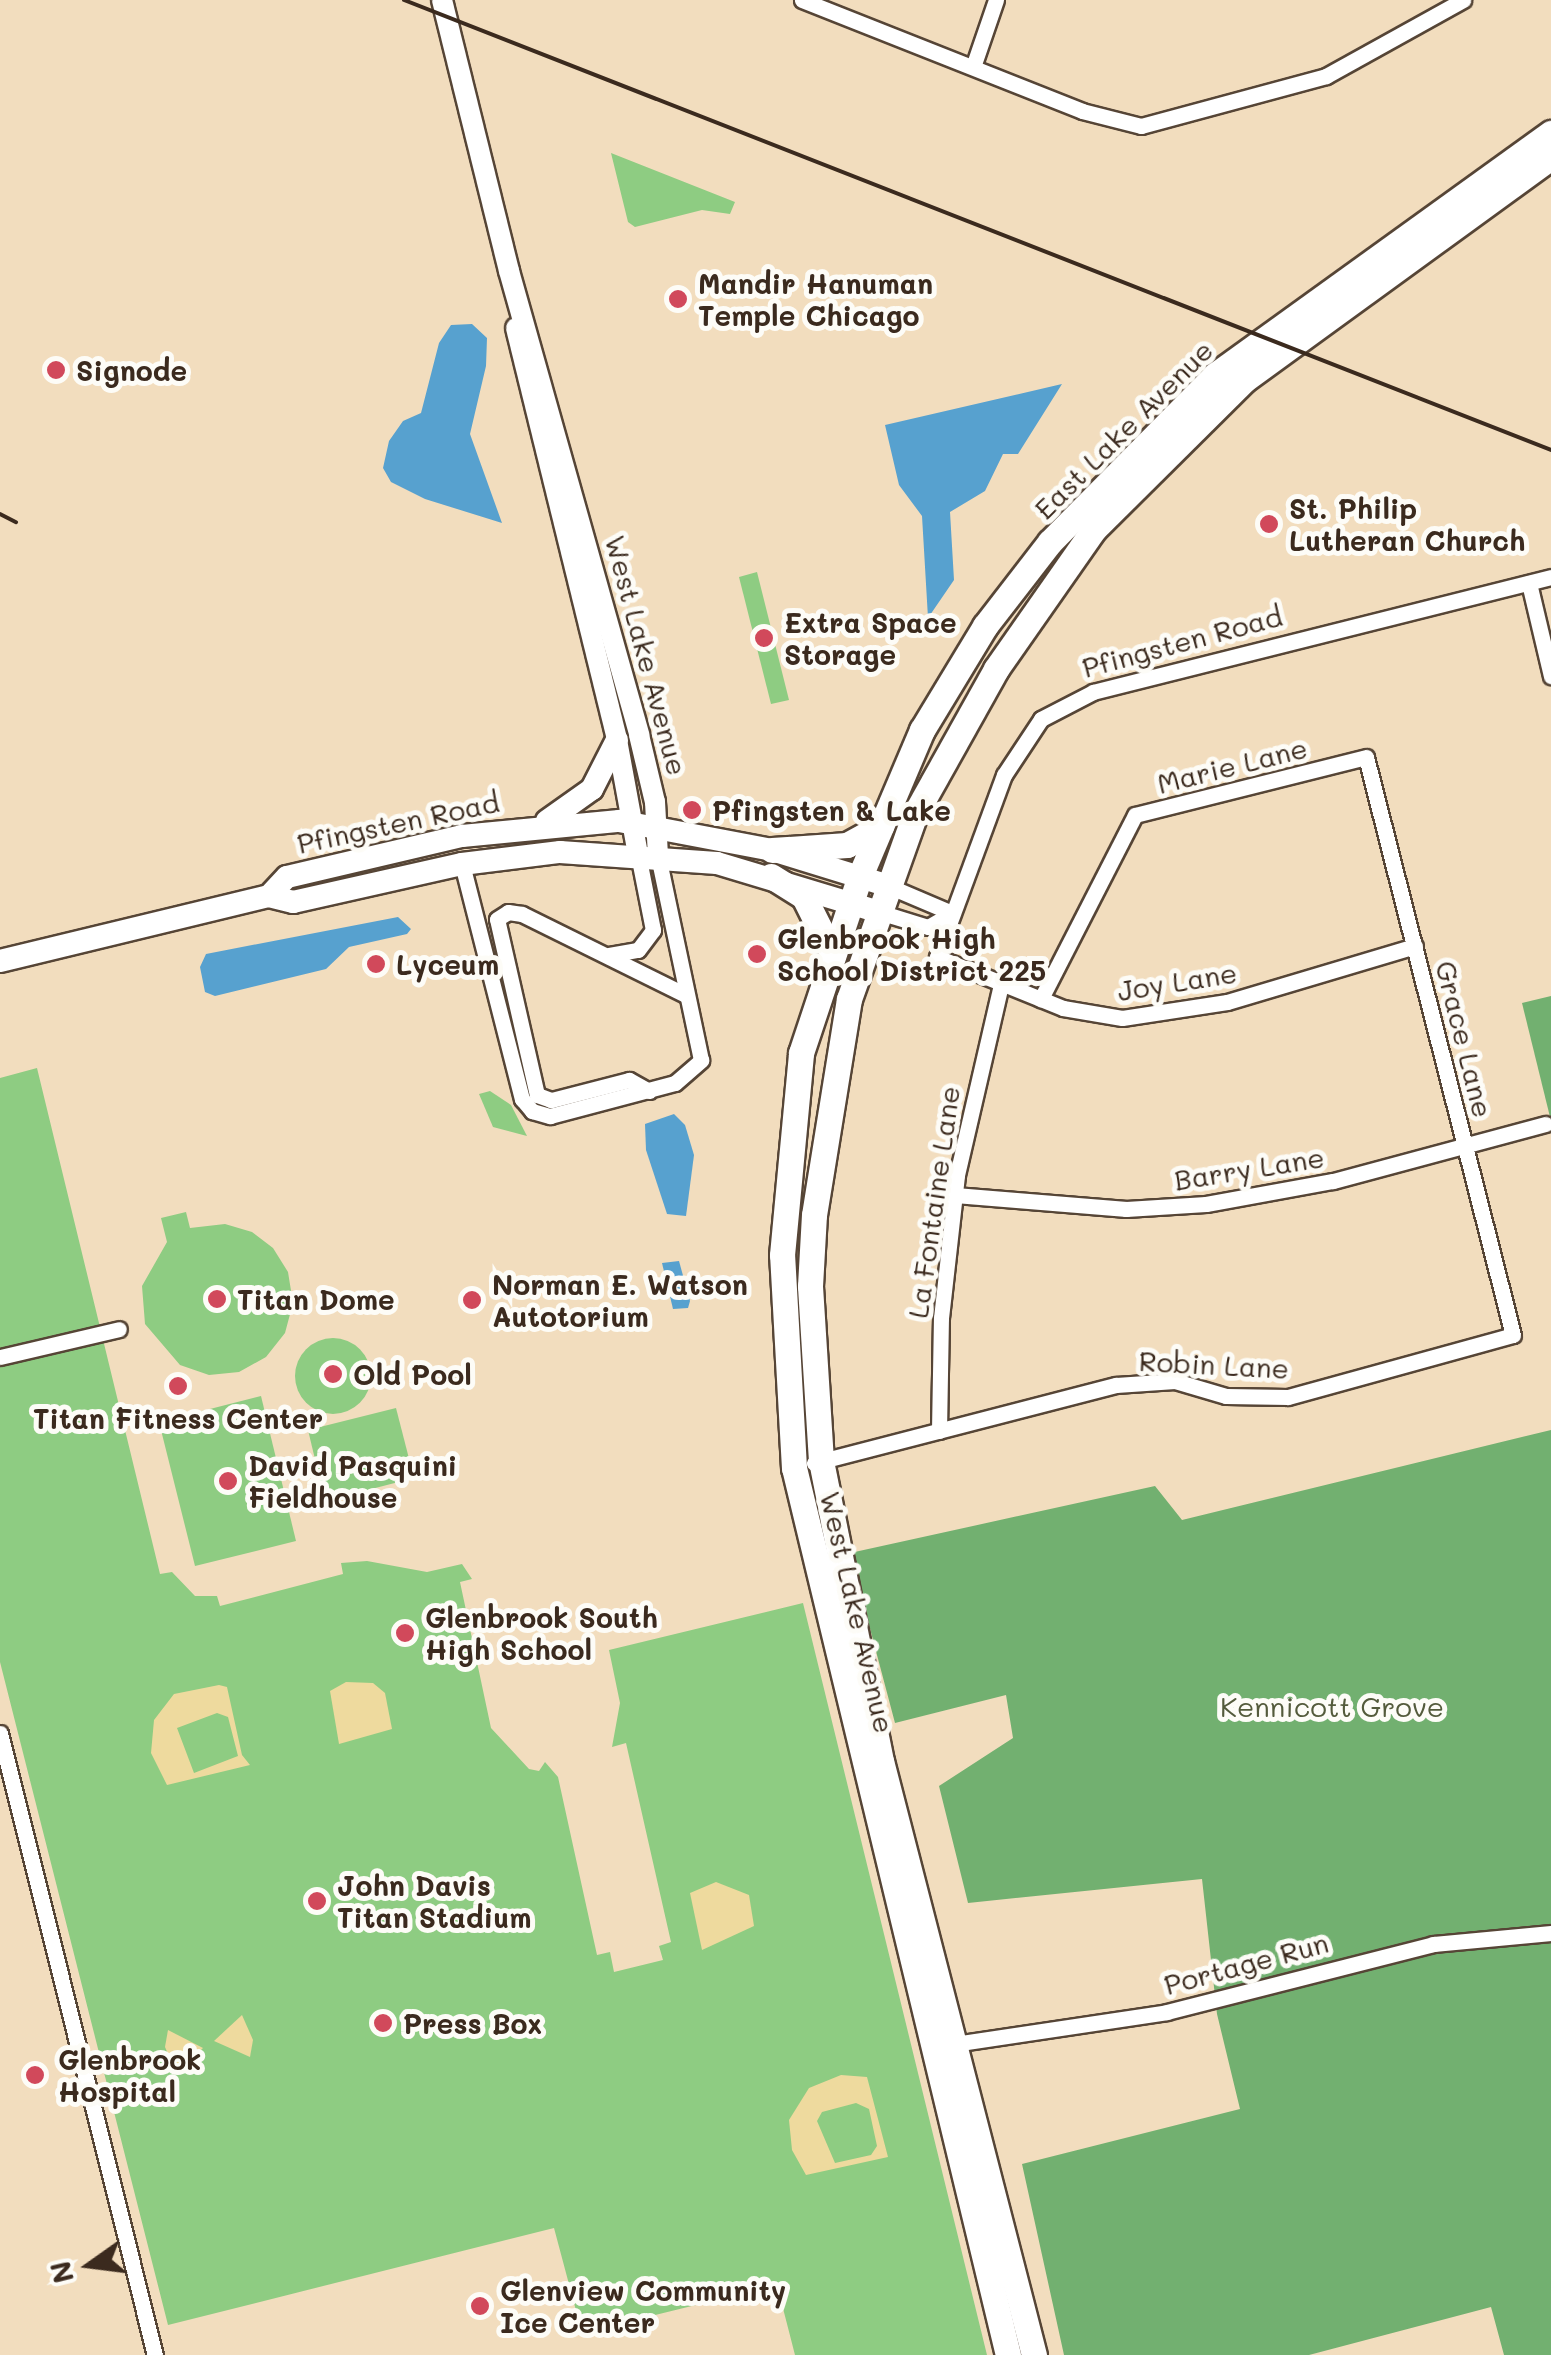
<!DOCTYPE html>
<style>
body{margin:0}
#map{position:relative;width:1551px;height:2355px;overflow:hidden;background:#f2ddbe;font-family:Mali,sans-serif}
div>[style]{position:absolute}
.green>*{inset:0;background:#8ecc82}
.round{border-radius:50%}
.forest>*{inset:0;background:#72b070}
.sand>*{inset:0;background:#eeda9e}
.water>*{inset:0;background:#57a1cf}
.roads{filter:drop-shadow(2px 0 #564536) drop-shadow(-2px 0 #564536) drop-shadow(0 2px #564536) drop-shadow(0 -2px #564536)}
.minor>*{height:15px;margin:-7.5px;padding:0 7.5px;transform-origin:7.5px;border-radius:7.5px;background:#fff}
.tertiary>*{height:20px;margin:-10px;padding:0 10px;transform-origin:10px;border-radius:10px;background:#fff}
.secondary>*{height:22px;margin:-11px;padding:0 11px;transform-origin:11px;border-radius:11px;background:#fff}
.primary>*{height:25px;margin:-12.5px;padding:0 12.5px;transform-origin:12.5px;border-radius:12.5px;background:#fff}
.rail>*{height:4px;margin:-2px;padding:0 2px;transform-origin:2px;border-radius:2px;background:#3b2a1e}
.dots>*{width:28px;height:28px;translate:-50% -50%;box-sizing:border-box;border:5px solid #fdfcf7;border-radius:50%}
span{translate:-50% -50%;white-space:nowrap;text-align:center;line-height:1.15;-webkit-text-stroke:10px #fdfcf7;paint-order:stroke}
.poi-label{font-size:28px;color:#3b2a1e;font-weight:700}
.left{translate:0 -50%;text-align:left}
.street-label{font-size:28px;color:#3b2a1e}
.park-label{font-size:28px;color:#545b3c}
.north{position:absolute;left:40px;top:2215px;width:100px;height:100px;-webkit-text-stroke:8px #fdfcf7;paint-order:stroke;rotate:256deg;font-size:28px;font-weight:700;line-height:40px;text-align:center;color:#3b2a1e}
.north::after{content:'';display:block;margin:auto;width:35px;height:45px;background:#3b2a1e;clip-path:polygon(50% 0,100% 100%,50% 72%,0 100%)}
</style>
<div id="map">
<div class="green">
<i style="clip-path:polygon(611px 153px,735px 202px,730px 214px,702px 210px,635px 227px,628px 222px)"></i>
<i style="clip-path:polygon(757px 572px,789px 700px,771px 704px,739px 577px)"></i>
<i style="clip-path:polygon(37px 1068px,160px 1574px,172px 1572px,195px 1596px,217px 1596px,220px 1606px,343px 1574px,341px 1563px,367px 1561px,427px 1572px,462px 1564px,472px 1579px,460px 1582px,491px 1728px,529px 1769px,539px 1771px,545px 1762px,558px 1777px,597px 1955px,610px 1952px,614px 1972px,663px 1960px,659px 1946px,671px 1942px,626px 1743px,612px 1747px,620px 1703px,609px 1650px,803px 1603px,987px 2355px,795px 2355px,777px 2285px,582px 2333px,554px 2228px,168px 2325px,0 1662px,0 1078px)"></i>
<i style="clip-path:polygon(490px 1091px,511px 1105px,527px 1136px,493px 1127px,479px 1094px)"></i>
<i style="clip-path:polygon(186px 1212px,190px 1228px,225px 1224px,252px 1232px,273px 1248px,288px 1272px,293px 1303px,285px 1333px,266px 1357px,239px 1372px,209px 1375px,180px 1365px,145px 1324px,142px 1286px,167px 1242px,161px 1218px)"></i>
<i class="round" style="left:295px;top:1338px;width:76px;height:76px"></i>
<i style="clip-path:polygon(261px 1396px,296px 1541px,195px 1566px,159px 1422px)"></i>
<i style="clip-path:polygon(396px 1408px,414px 1478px,325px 1501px,308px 1430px)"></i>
</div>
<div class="forest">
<i style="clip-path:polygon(1551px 996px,1551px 1121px,1522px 1003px)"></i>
<i style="clip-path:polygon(1551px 1430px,1551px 2355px,1504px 2355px,1491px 2307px,1309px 2355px,1064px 2355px,1022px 2164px,1240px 2109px,1217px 2014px,1202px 1879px,968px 1903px,939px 1786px,1013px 1738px,1006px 1695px,895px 1723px,850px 1553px,1155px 1486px,1182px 1520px)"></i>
</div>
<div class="sand">
<i style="clip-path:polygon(346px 1682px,373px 1683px,385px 1693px,392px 1729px,339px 1744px,330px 1691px)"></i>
<i style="clip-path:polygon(evenodd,219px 1685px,227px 1687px,242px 1755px,250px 1765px,167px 1785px,151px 1753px,154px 1720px,174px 1694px,219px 1685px,217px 1713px,228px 1717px,238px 1756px,194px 1773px,177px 1728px,217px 1713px)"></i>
<i style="clip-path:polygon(716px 1882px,749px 1895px,754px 1926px,702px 1950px,690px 1893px)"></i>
<i style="clip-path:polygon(242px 2015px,253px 2040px,250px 2057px,214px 2041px)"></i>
<i style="clip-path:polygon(168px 2030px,203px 2048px,177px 2074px,165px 2047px)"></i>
<i style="clip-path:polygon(evenodd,841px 2075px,867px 2077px,888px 2157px,806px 2175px,792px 2150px,789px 2120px,809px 2088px,841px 2075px,856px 2103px,869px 2109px,877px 2146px,871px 2155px,835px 2163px,817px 2121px,822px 2112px,856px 2103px)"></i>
</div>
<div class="water">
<i style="clip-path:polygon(472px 324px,487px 338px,486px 366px,470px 434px,502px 523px,425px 499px,391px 482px,383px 468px,389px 441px,403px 421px,421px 413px,439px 343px,451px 325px)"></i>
<i style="clip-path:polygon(1062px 384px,1018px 454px,1003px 454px,985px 491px,950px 512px,954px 580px,928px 618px,922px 516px,899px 485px,885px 425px)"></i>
<i style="clip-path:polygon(398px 917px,411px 929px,407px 934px,349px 947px,326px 969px,215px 996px,205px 992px,200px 967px,206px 954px)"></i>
<i style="clip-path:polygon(674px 1114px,685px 1125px,694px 1155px,686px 1216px,667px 1214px,646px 1150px,645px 1124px)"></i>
<i style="clip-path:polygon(679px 1261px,690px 1301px,688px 1308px,673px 1309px,662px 1263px)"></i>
</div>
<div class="roads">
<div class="minor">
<i style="left:802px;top:0;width:301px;rotate:21.6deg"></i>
<i style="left:1082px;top:111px;width:61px;rotate:14.3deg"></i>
<i style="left:1141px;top:126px;width:192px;rotate:-15.1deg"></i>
<i style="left:1326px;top:76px;width:157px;rotate:-29deg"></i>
<i style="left:973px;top:67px;width:71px;rotate:-71.1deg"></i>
<i style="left:1529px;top:583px;width:96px;rotate:76.7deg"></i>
<i style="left:462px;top:864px;width:243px;rotate:75.7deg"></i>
<i style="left:522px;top:1099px;width:16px;rotate:50deg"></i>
<i style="left:532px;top:1111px;width:19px;rotate:16deg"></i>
<i style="left:550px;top:1116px;width:129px;rotate:-14.8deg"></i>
<i style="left:675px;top:1083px;width:35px;rotate:-41deg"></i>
<i style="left:701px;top:1060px;width:208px;rotate:-101.9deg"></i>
<i style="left:886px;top:885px;width:72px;rotate:23deg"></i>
<i style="left:876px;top:911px;width:54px;rotate:17.1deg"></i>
<i style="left:928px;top:927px;width:28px;rotate:-30deg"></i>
<i style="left:1415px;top:946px;width:196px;rotate:163.4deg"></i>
<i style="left:1227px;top:1002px;width:106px;rotate:171.3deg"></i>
<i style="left:1122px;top:1018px;width:60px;rotate:-170.4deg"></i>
<i style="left:1063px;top:1008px;width:136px;rotate:-158deg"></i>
<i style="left:937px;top:957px;width:194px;rotate:-69.8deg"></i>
<i style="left:1004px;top:775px;width:67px;rotate:-56.5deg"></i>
<i style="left:1041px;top:719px;width:59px;rotate:-27.4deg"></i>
<i style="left:1093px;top:692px;width:472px;rotate:-14.1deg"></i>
<i style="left:609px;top:955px;width:29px;rotate:-10deg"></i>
<i style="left:638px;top:950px;width:25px;rotate:-53deg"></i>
<i style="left:653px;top:930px;width:77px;rotate:-101.2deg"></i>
<i style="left:649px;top:1091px;width:23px;rotate:-151deg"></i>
<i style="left:629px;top:1080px;width:81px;rotate:165.6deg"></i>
<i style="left:551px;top:1100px;width:15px;rotate:-160deg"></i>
<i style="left:537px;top:1095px;width:180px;rotate:-102.8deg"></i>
<i style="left:497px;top:919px;width:13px;rotate:-32deg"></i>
<i style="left:508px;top:912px;width:14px;rotate:8deg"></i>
<i style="left:522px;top:914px;width:183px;rotate:26.3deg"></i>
<i style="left:955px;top:1195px;width:172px;rotate:4.7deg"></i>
<i style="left:1126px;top:1209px;width:80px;rotate:-3.6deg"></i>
<i style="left:1206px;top:1204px;width:129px;rotate:-10.3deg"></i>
<i style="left:1333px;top:1181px;width:220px;rotate:-15deg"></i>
<i style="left:0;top:1357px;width:122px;rotate:-13.2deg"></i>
<i style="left:939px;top:1431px;width:113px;rotate:-89deg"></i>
<i style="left:941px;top:1318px;width:144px;rotate:-83.6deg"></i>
<i style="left:957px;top:1175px;width:196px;rotate:-77deg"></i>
<i style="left:814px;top:1463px;width:312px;rotate:-14.5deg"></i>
<i style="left:1116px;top:1385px;width:59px;rotate:-3.9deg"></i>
<i style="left:1175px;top:1381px;width:53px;rotate:16.4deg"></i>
<i style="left:1226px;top:1396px;width:62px;rotate:0.9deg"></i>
<i style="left:1288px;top:1397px;width:233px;rotate:-15.4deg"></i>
<i style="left:1513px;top:1335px;width:596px;rotate:-104.27deg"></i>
<i style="left:1366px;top:757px;width:238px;rotate:165.9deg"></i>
<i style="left:1135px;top:815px;width:207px;rotate:117.1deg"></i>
<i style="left:0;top:1733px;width:641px;rotate:76.01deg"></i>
<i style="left:954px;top:2044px;width:215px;rotate:-8.5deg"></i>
<i style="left:1167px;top:2012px;width:275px;rotate:-14.3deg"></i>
<i style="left:1433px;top:1944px;width:119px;rotate:-5.3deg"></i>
</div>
<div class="tertiary">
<i style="left:442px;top:0;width:279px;rotate:76.1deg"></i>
<i style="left:509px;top:271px;width:482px;rotate:74.3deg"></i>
<i style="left:639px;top:735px;width:69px;rotate:76.6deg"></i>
<i style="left:655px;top:802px;width:54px;rotate:86.8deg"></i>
<i style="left:516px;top:328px;width:424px;rotate:76.2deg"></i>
<i style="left:617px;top:740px;width:116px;rotate:79.6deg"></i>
</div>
<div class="secondary">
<i style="left:547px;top:821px;width:55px;rotate:-35.4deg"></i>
<i style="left:592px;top:789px;width:55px;rotate:-63deg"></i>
<i style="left:269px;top:896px;width:26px;rotate:-47deg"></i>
<i style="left:287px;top:877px;width:180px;rotate:-13.2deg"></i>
<i style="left:462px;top:836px;width:158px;rotate:-5.5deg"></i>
<i style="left:619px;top:821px;width:156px;rotate:10.7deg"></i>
<i style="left:772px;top:850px;width:119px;rotate:17.1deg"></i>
<i style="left:0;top:961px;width:277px;rotate:-13.6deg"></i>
<i style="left:269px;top:896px;width:25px;rotate:14deg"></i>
<i style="left:293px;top:902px;width:173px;rotate:-12.7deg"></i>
<i style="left:462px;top:864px;width:99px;rotate:-7deg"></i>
<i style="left:560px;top:852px;width:157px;rotate:4deg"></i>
<i style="left:717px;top:863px;width:166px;rotate:16.8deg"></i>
</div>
<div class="primary">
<i style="left:772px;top:850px;width:75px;rotate:-3.8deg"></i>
<i style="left:847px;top:845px;width:39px;rotate:-29deg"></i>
<i style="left:771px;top:876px;width:39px;rotate:32deg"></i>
<i style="left:804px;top:897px;width:65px;rotate:63.4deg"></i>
<i style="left:1008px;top:2355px;width:912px;rotate:-103.56deg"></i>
<i style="left:794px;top:1468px;width:213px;rotate:-93.2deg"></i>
<i style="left:782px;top:1255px;width:203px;rotate:-84.6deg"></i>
<i style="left:801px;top:1053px;width:187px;rotate:-71.6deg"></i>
<i style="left:860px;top:876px;width:159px;rotate:-67deg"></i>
<i style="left:922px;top:730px;width:122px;rotate:-58.8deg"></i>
<i style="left:985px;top:626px;width:106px;rotate:-52.3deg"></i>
<i style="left:1050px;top:542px;width:235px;rotate:-45.3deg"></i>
<i style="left:1215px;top:375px;width:414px;rotate:-35.8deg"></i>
<i style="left:1034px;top:2355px;width:613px;rotate:-104.44deg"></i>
<i style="left:881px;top:1761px;width:306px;rotate:-101.3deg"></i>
<i style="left:821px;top:1461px;width:175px;rotate:-93.6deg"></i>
<i style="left:810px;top:1286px;width:71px;rotate:-86.8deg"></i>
<i style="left:814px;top:1215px;width:219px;rotate:-80.8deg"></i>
<i style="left:849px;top:999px;width:194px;rotate:-70.4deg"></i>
<i style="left:914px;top:816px;width:168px;rotate:-60.8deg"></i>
<i style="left:996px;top:669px;width:171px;rotate:-55deg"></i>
<i style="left:1094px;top:529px;width:211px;rotate:-44.8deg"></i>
<i style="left:1244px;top:380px;width:379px;rotate:-36deg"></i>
</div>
</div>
<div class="rail">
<i style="left:404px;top:0;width:1232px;rotate:21.42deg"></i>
<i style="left:0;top:514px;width:18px;rotate:27deg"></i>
</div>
<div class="dots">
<i style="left:678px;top:299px;background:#d1495b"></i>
<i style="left:56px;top:370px;background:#d1495b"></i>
<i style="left:1269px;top:524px;background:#d1495b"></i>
<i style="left:764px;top:638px;background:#d1495b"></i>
<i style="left:692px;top:810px;background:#d1495b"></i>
<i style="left:757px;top:954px;background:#d1495b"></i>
<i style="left:376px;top:964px;background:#d1495b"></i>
<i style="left:217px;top:1299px;background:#d1495b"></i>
<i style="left:472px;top:1300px;background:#d1495b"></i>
<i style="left:333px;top:1374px;background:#d1495b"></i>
<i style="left:178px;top:1386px;background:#d1495b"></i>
<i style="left:228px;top:1481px;background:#d1495b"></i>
<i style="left:405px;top:1633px;background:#d1495b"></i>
<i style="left:317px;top:1901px;background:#d1495b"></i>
<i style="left:383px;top:2023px;background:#d1495b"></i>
<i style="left:35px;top:2075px;background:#d1495b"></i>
<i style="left:480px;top:2306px;background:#d1495b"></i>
</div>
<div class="poi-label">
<span class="left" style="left:698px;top:299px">Mandir Hanuman<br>Temple Chicago</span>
<span class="left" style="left:76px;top:370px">Signode</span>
<span class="left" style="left:1289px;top:524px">St. Philip<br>Lutheran Church</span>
<span class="left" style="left:784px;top:638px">Extra Space<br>Storage</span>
<span class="left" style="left:712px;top:810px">Pfingsten &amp; Lake</span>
<span class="left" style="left:777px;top:954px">Glenbrook High<br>School District 225</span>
<span class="left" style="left:396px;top:964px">Lyceum</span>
<span class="left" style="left:492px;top:1300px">Norman E. Watson<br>Autotorium</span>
<span class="left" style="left:237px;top:1299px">Titan Dome</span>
<span class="left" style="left:353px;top:1374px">Old Pool</span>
<span style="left:178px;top:1418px">Titan Fitness Center</span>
<span class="left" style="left:248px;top:1481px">David Pasquini<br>Fieldhouse</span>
<span class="left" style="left:425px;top:1633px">Glenbrook South<br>High School</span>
<span class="left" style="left:337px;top:1901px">John Davis<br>Titan Stadium</span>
<span class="left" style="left:403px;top:2023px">Press Box</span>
<span class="left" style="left:58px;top:2075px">Glenbrook<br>Hospital</span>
<span class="left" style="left:500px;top:2306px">Glenview Community<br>Ice Center</span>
</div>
<div class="street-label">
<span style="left:1123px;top:429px;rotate:-45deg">East Lake Avenue</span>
<span style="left:1182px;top:641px;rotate:-15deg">Pfingsten Road</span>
<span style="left:647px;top:655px;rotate:75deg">West Lake Avenue</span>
<span style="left:1232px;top:765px;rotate:-14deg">Marie Lane</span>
<span style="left:398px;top:822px;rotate:-12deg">Pfingsten Road</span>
<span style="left:1177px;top:981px;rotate:-9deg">Joy Lane</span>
<span style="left:1465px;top:1039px;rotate:76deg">Grace Lane</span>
<span style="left:1249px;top:1168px;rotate:-9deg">Barry Lane</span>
<span style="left:933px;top:1202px;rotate:-82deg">La Fontaine Lane</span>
<span style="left:1214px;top:1364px;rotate:3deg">Robin Lane</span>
<span style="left:858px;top:1612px;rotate:77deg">West Lake Avenue</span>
<span style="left:1246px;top:1963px;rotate:-15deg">Portage Run</span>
</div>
<div class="park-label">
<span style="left:1332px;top:1706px">Kennicott Grove</span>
</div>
<div class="north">N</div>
</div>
